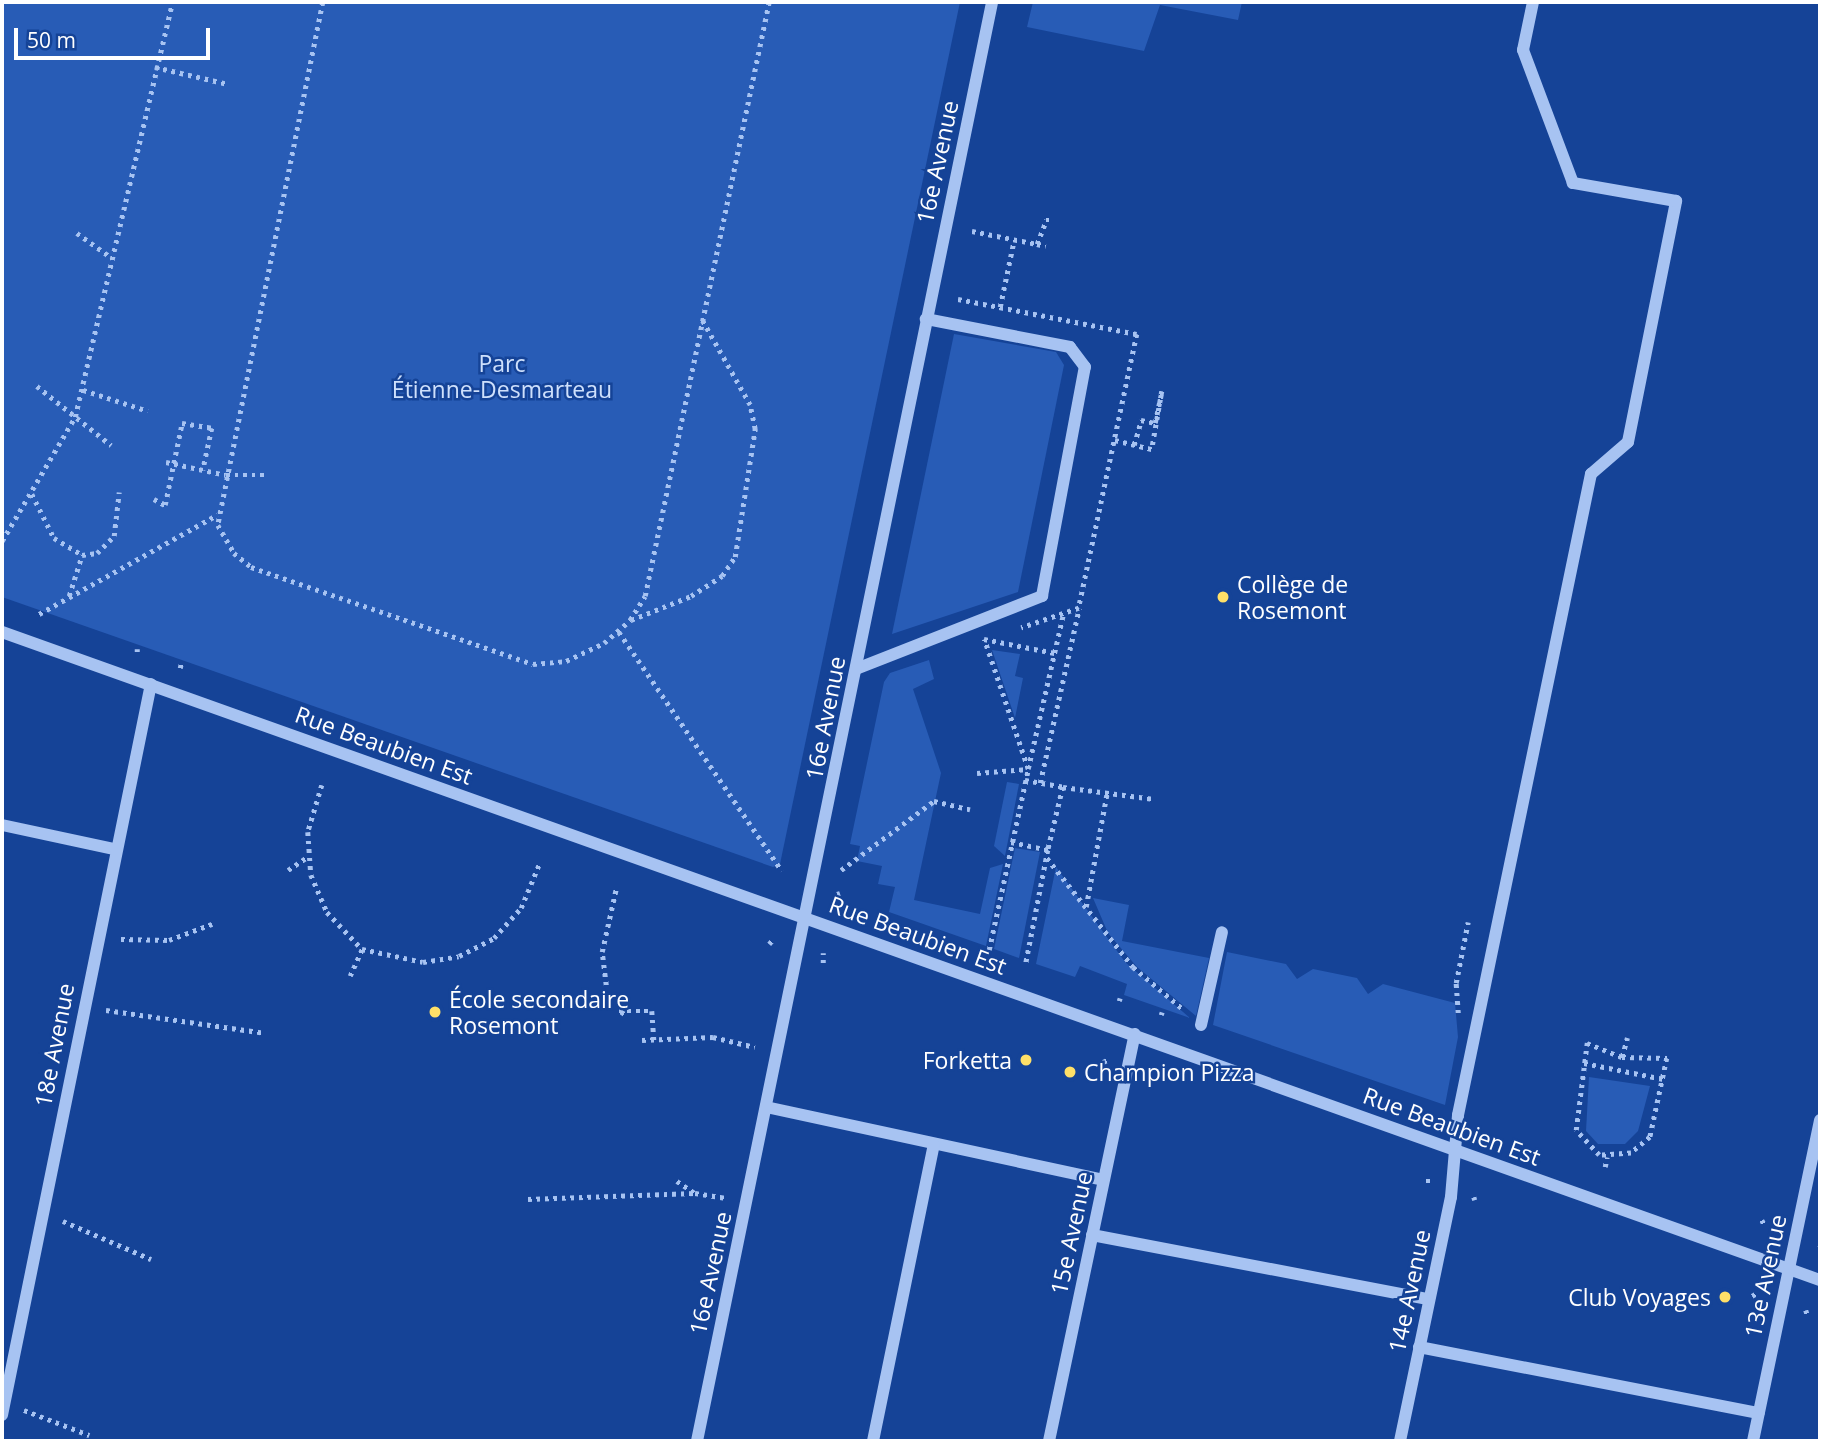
<!DOCTYPE html>
<meta charset="utf-8">
<style>
body{margin:0}
#map{position:relative;width:1822px;height:1443px;overflow:hidden;background:#154397;font-family:"Open Sans",sans-serif}
div>[style]{position:absolute}
.green>*{inset:0;background:#285cb6}
.path>*{height:4.5px;margin-top:-2.25px;transform-origin:0;background:repeating-linear-gradient(90deg,#a7c3f2 0 3.5px,transparent 0 8.5px)}
.minor>*{height:12px;margin:-6px;padding:0 6px;transform-origin:6px;border-radius:6px;background:#a7c3f2}
.dots>*{width:19px;height:19px;translate:-50% -50%;box-sizing:border-box;border:4px solid #154397;border-radius:50%}
span{translate:-50% -50%;white-space:nowrap;text-align:center;line-height:1.15;-webkit-text-stroke:5px #154397;paint-order:stroke}
.street-label{font-size:23px;color:#fff}
.park-label{font-size:23px;color:#cee0fc}
.poi-label{font-size:23px;color:#fff}
.left{translate:0 -50%;text-align:left}
.right{translate:-100% -50%;text-align:right}
.frame{position:absolute;inset:0;border:4px solid #fff;pointer-events:none}
.scale{position:absolute;left:14px;top:28px;width:196px;height:32px;box-sizing:border-box;border:4px solid #fff;border-top:0;padding-left:9px;font-size:21px;line-height:24px;white-space:nowrap;color:#fff;-webkit-text-stroke:5px #154397;paint-order:stroke}
</style>
<div id="map">
<div class="green">
<i style="clip-path:polygon(2px 2px,960px 2px,780px 864px,773px 867px,2px 597px)"></i>
<i style="clip-path:polygon(1033px 2px,1242px 2px,1238px 20px,1160px 5px,1144px 51px,1027px 27px)"></i>
<i style="clip-path:polygon(954px 334px,1056px 352px,1064px 365px,1018px 592px,892px 634px)"></i>
<i style="clip-path:polygon(992px 650px,1020px 654px,1015px 676px,1023px 678px,1015px 718px)"></i>
<i style="clip-path:polygon(929px 660px,934px 679px,913px 689px,941px 773px,914px 900px,980px 914px,990px 868px,1003px 864px,986px 946px,889px 912px,895px 887px,878px 884px,882px 866px,857px 861px,860px 846px,850px 844px,884px 682px,890px 673px)"></i>
<i style="clip-path:polygon(1007px 782px,1019px 784px,1005px 856px,994px 846px)"></i>
<i style="clip-path:polygon(1015px 848px,1040px 852px,1019px 958px,994px 949px)"></i>
<i style="clip-path:polygon(1056px 867px,1125px 962px,1190px 1018px,1124px 995px,1127px 984px,1080px 966px,1075px 977px,1036px 964px)"></i>
<i style="clip-path:polygon(1093px 898px,1129px 905px,1122px 941px,1209px 958px,1196px 1016px,1137px 967px,1108px 933px)"></i>
<i style="clip-path:polygon(1227px 952px,1286px 964px,1297px 979px,1313px 969px,1357px 978px,1368px 994px,1383px 984px,1455px 1003px,1458px 1037px,1445px 1105px,1213px 1025px)"></i>
<i style="clip-path:polygon(1589px 1077px,1650px 1086px,1638px 1131px,1625px 1144px,1598px 1144px,1586px 1131px)"></i>
</div>
<div class="path">
<i style="left:323px;top:2px;width:533px;rotate:101.35deg"></i>
<i style="left:218px;top:525px;width:32px;rotate:60deg"></i>
<i style="left:234px;top:553px;width:22px;rotate:39deg"></i>
<i style="left:251px;top:567px;width:298px;rotate:19deg"></i>
<i style="left:533px;top:664px;width:33px;rotate:-5deg"></i>
<i style="left:566px;top:661px;width:42px;rotate:-25.3deg"></i>
<i style="left:604px;top:643px;width:35px;rotate:-41deg"></i>
<i style="left:630px;top:620px;width:28px;rotate:-58deg"></i>
<i style="left:645px;top:596px;width:607px;rotate:-78.21deg"></i>
<i style="left:155px;top:67px;width:75px;rotate:13.1deg"></i>
<i style="left:972px;top:231px;width:66px;rotate:11.3deg"></i>
<i style="left:1037px;top:244px;width:26px;rotate:-69deg"></i>
<i style="left:1046px;top:220px;width:5px"></i>
<i style="left:77px;top:233px;width:43px;rotate:35.5deg"></i>
<i style="left:1037px;top:244px;width:9px;rotate:13deg"></i>
<i style="left:958px;top:299px;width:182px;rotate:11.1deg"></i>
<i style="left:1137px;top:334px;width:280px;rotate:102deg"></i>
<i style="left:1079px;top:608px;width:61px;rotate:161deg"></i>
<i style="left:1000px;top:307px;width:68px;rotate:-78.2deg"></i>
<i style="left:37px;top:386px;width:95px;rotate:38.6deg"></i>
<i style="left:83px;top:390px;width:68px;rotate:17.9deg"></i>
<i style="left:1115px;top:440px;width:41px;rotate:14deg"></i>
<i style="left:1134px;top:445px;width:26px;rotate:-74deg"></i>
<i style="left:1141px;top:420px;width:14px;rotate:12deg"></i>
<i style="left:1155px;top:423px;width:33px;rotate:-78deg"></i>
<i style="left:1162px;top:391px;width:59px;rotate:99.8deg"></i>
<i style="left:166px;top:462px;width:61px;rotate:12.2deg"></i>
<i style="left:226px;top:475px;width:42px"></i>
<i style="left:32px;top:494px;width:49px;rotate:63.4deg"></i>
<i style="left:54px;top:538px;width:33px;rotate:31deg"></i>
<i style="left:82px;top:555px;width:15px;rotate:-8deg"></i>
<i style="left:97px;top:553px;width:24px;rotate:-45deg"></i>
<i style="left:114px;top:536px;width:44px;rotate:-83.5deg"></i>
<i style="left:154px;top:499px;width:13px;rotate:29deg"></i>
<i style="left:165px;top:505px;width:84px;rotate:-78.3deg"></i>
<i style="left:182px;top:423px;width:30px;rotate:9deg"></i>
<i style="left:212px;top:428px;width:43px;rotate:102.1deg"></i>
<i style="left:2px;top:541px;width:144px;rotate:-59.5deg"></i>
<i style="left:75px;top:417px;width:426px;rotate:-76.8deg"></i>
<i style="left:69px;top:596px;width:43px;rotate:-72.4deg"></i>
<i style="left:39px;top:614px;width:204px;rotate:-29.1deg"></i>
<i style="left:631px;top:620px;width:65px;rotate:-21.8deg"></i>
<i style="left:691px;top:596px;width:37px;rotate:-33deg"></i>
<i style="left:722px;top:576px;width:23px;rotate:-56deg"></i>
<i style="left:735px;top:557px;width:130px;rotate:-81.1deg"></i>
<i style="left:755px;top:429px;width:25px;rotate:-102deg"></i>
<i style="left:750px;top:405px;width:98px;rotate:-119.5deg"></i>
<i style="left:619px;top:632px;width:289px;rotate:55.7deg"></i>
<i style="left:137px;top:652px;width:3px;rotate:-90deg"></i>
<i style="left:180px;top:668px;width:4px;rotate:-76deg"></i>
<i style="left:977px;top:773px;width:51px;rotate:-4.5deg"></i>
<i style="left:1028px;top:769px;width:158px;rotate:-77.2deg"></i>
<i style="left:1025px;top:780px;width:39px;rotate:10deg"></i>
<i style="left:1063px;top:787px;width:65px;rotate:103.4deg"></i>
<i style="left:1040px;top:783px;width:179px;rotate:-77.4deg"></i>
<i style="left:322px;top:785px;width:49px;rotate:106.6deg"></i>
<i style="left:308px;top:832px;width:43px;rotate:86deg"></i>
<i style="left:311px;top:875px;width:40px;rotate:66.6deg"></i>
<i style="left:327px;top:912px;width:51px;rotate:46.6deg"></i>
<i style="left:362px;top:949px;width:62px;rotate:12deg"></i>
<i style="left:423px;top:962px;width:36px;rotate:-9deg"></i>
<i style="left:459px;top:956px;width:39px;rotate:-27deg"></i>
<i style="left:494px;top:938px;width:40px;rotate:-48deg"></i>
<i style="left:521px;top:908px;width:50px;rotate:-67.6deg"></i>
<i style="left:1063px;top:787px;width:92px;rotate:7.5deg"></i>
<i style="left:1011px;top:842px;width:38px;rotate:12deg"></i>
<i style="left:1048px;top:850px;width:115px;rotate:101deg"></i>
<i style="left:1047px;top:858px;width:139px;rotate:51.7deg"></i>
<i style="left:1133px;top:967px;width:67px;rotate:40.1deg"></i>
<i style="left:288px;top:870px;width:23px;rotate:-34deg"></i>
<i style="left:841px;top:870px;width:116px;rotate:-36.6deg"></i>
<i style="left:934px;top:801px;width:37px;rotate:13deg"></i>
<i style="left:837px;top:894px;width:3px;rotate:-18deg"></i>
<i style="left:1086px;top:907px;width:116px;rotate:-79.6deg"></i>
<i style="left:121px;top:939px;width:48px;rotate:1.2deg"></i>
<i style="left:169px;top:940px;width:46px;rotate:-20.4deg"></i>
<i style="left:769px;top:944px;width:8px;rotate:-50deg"></i>
<i style="left:989px;top:950px;width:185px;rotate:-77.8deg"></i>
<i style="left:1028px;top:769px;width:137px;rotate:-108.7deg"></i>
<i style="left:984px;top:639px;width:72px;rotate:11.2deg"></i>
<i style="left:823px;top:963px;width:10px;rotate:-90deg"></i>
<i style="left:350px;top:976px;width:30px;rotate:-66deg"></i>
<i style="left:606px;top:985px;width:33px;rotate:-97deg"></i>
<i style="left:602px;top:952px;width:65px;rotate:-77.5deg"></i>
<i style="left:1119px;top:1001px;width:3px;rotate:-72deg"></i>
<i style="left:106px;top:1010px;width:161px;rotate:8.2deg"></i>
<i style="left:1458px;top:1013px;width:30px;rotate:-94deg"></i>
<i style="left:1456px;top:983px;width:62px;rotate:-78.9deg"></i>
<i style="left:624px;top:1014px;width:6px;rotate:-149deg"></i>
<i style="left:619px;top:1011px;width:33px"></i>
<i style="left:652px;top:1011px;width:31px;rotate:86deg"></i>
<i style="left:1161px;top:1015px;width:3px;rotate:-72deg"></i>
<i style="left:642px;top:1040px;width:71px;rotate:-2.4deg"></i>
<i style="left:713px;top:1037px;width:43px;rotate:13.4deg"></i>
<i style="left:1587px;top:1043px;width:38px;rotate:22deg"></i>
<i style="left:1622px;top:1057px;width:45px;rotate:1.3deg"></i>
<i style="left:1667px;top:1058px;width:81px;rotate:102.1deg"></i>
<i style="left:1650px;top:1137px;width:25px;rotate:140deg"></i>
<i style="left:1631px;top:1153px;width:32px;rotate:176deg"></i>
<i style="left:1599px;top:1155px;width:34px;rotate:-133deg"></i>
<i style="left:1576px;top:1130px;width:88px;rotate:-82.8deg"></i>
<i style="left:1622px;top:1057px;width:20px;rotate:-75deg"></i>
<i style="left:1103px;top:1062px;width:4px;rotate:-27deg"></i>
<i style="left:1584px;top:1063px;width:81px;rotate:11.4deg"></i>
<i style="left:1148px;top:1073px;width:7px;rotate:74deg"></i>
<i style="left:1605px;top:1167px;width:10px;rotate:-79deg"></i>
<i style="left:677px;top:1181px;width:22px;rotate:34deg"></i>
<i style="left:695px;top:1193px;width:30px;rotate:9deg"></i>
<i style="left:1426px;top:1181px;width:4px"></i>
<i style="left:1474px;top:1197px;width:3px;rotate:72deg"></i>
<i style="left:528px;top:1199px;width:167px;rotate:-2.1deg"></i>
<i style="left:1762px;top:1220px;width:4px;rotate:63deg"></i>
<i style="left:63px;top:1221px;width:96px;rotate:23.4deg"></i>
<i style="left:1819px;top:1248px;width:1px;rotate:-45deg"></i>
<i style="left:1752px;top:1296px;width:6px;rotate:-31deg"></i>
<i style="left:1806px;top:1310px;width:7px;rotate:74deg"></i>
<i style="left:24px;top:1410px;width:70px;rotate:21deg"></i>
</div>
<div class="minor">
<i style="left:2px;top:632px;width:1930px;rotate:19.62deg"></i>
<i style="left:856px;top:669px;width:200px;rotate:-21.4deg"></i>
<i style="left:1042px;top:596px;width:233px;rotate:-79.4deg"></i>
<i style="left:1085px;top:367px;width:25px;rotate:-127deg"></i>
<i style="left:1070px;top:347px;width:147px;rotate:-169deg"></i>
<i style="left:2px;top:825px;width:115px;rotate:12.1deg"></i>
<i style="left:1201px;top:1025px;width:95px;rotate:-77.3deg"></i>
<i style="left:766px;top:1107px;width:345px;rotate:12.2deg"></i>
<i style="left:1092px;top:1235px;width:342px;rotate:10.8deg"></i>
<i style="left:1419px;top:1347px;width:346px;rotate:11deg"></i>
<i style="left:2px;top:1415px;width:746px;rotate:-78.48deg"></i>
<i style="left:697px;top:1441px;width:1469px;rotate:-78.41deg"></i>
<i style="left:873px;top:1441px;width:302px;rotate:-78.4deg"></i>
<i style="left:1049px;top:1441px;width:416px;rotate:-78.1deg"></i>
<i style="left:1400px;top:1441px;width:249px;rotate:-78.2deg"></i>
<i style="left:1451px;top:1197px;width:82px;rotate:-85.1deg"></i>
<i style="left:1458px;top:1115px;width:655px;rotate:-78.28deg"></i>
<i style="left:1591px;top:474px;width:49px;rotate:-40.9deg"></i>
<i style="left:1628px;top:442px;width:246px;rotate:-78.7deg"></i>
<i style="left:1676px;top:201px;width:105px;rotate:-170.1deg"></i>
<i style="left:1573px;top:183px;width:142px;rotate:-110.6deg"></i>
<i style="left:1523px;top:50px;width:49px;rotate:-78.2deg"></i>
<i style="left:1753px;top:1441px;width:328px;rotate:-78.2deg"></i>
</div>
<div class="dots">
<i style="left:1223px;top:597px;background:#ffe068"></i>
<i style="left:435px;top:1012px;background:#ffe068"></i>
<i style="left:1026px;top:1060px;background:#ffe068"></i>
<i style="left:1070px;top:1072px;background:#ffe068"></i>
<i style="left:1725px;top:1297px;background:#ffe068"></i>
</div>
<div class="street-label">
<span style="left:937px;top:162px;rotate:-78deg">16e Avenue</span>
<span style="left:825px;top:718px;rotate:-79deg">16e Avenue</span>
<span style="left:384px;top:745px;rotate:20deg">Rue Beaubien Est</span>
<span style="left:918px;top:935px;rotate:20deg">Rue Beaubien Est</span>
<span style="left:54px;top:1045px;rotate:-79deg">18e Avenue</span>
<span style="left:1452px;top:1126px;rotate:20deg">Rue Beaubien Est</span>
<span style="left:1071px;top:1233px;rotate:-78deg">15e Avenue</span>
<span style="left:710px;top:1273px;rotate:-78deg">16e Avenue</span>
<span style="left:1765px;top:1276px;rotate:-78deg">13e Avenue</span>
<span style="left:1409px;top:1291px;rotate:-78deg">14e Avenue</span>
</div>
<div class="park-label">
<span style="left:502px;top:376px">Parc<br>Étienne-Desmarteau</span>
</div>
<div class="poi-label">
<span class="left" style="left:1237px;top:597px">Collège de<br>Rosemont</span>
<span class="left" style="left:449px;top:1012px">École secondaire<br>Rosemont</span>
<span class="right" style="left:1012px;top:1060px">Forketta</span>
<span class="left" style="left:1084px;top:1072px">Champion Pizza</span>
<span class="right" style="left:1711px;top:1297px">Club Voyages</span>
</div>
<div class="frame"></div>
<div class="scale">50 m</div>
</div>
